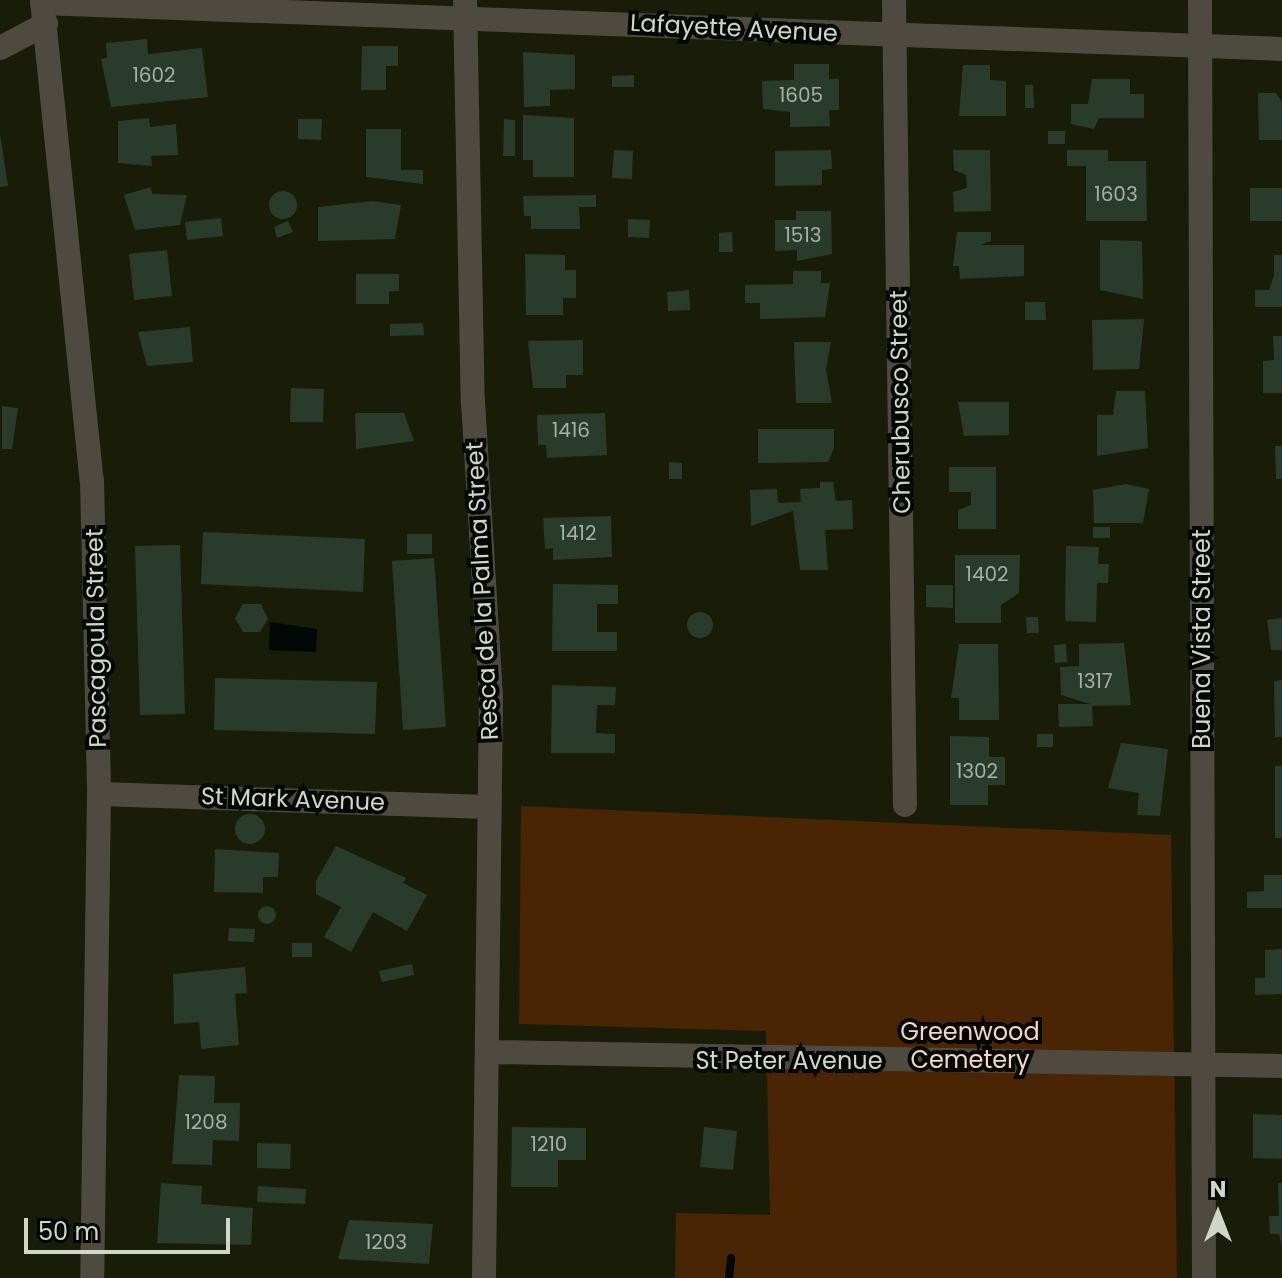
<!DOCTYPE html>
<style>
body{margin:0}
#map{position:relative;width:1282px;height:1278px;overflow:hidden;background:#191d08;font-family:Poppins,sans-serif}
div>[style]{position:absolute}
.green>*{inset:0;background:#492504}
.water>*{inset:0;background:#010806}
.stream>*{height:8px;margin:-4px;padding:0 4px;transform-origin:4px;border-radius:4px;background:#010806}
.building>*{inset:0;background:#293c2c}
.round{border-radius:50%}
.minor>*{height:24px;margin:-12px;padding:0 12px;transform-origin:12px;border-radius:12px;background:#4e4a40}
.tertiary>*{height:24px;margin:-12px;padding:0 12px;transform-origin:12px;border-radius:12px;background:#4e4a40}
span{translate:-50% -50%;white-space:nowrap;text-align:center;line-height:1.15;-webkit-text-stroke:8px #050702;paint-order:stroke}
.number-label{font-size:20px;color:#a8b0a1}
.number-label span{-webkit-text-stroke-width:0}
.street-label{font-size:24px;color:#d2d6c8}
.park-label{font-size:24px;color:#f7d7bf}
.north{position:absolute;left:1178px;top:1174px;width:80px;height:80px;-webkit-text-stroke:6px #050702;paint-order:stroke;rotate:0deg;font-size:22px;font-weight:700;line-height:32px;text-align:center;color:#d2d6c8}
.north::after{content:'';display:block;margin:auto;width:28px;height:36px;background:#d2d6c8;clip-path:polygon(50% 0,100% 100%,50% 72%,0 100%)}
.scale{position:absolute;left:24px;top:1218px;width:206px;height:36px;box-sizing:border-box;border:4px solid #d2d6c8;border-top:0;padding-left:10px;font-size:24px;line-height:28px;white-space:nowrap;color:#d2d6c8;-webkit-text-stroke:6px #050702;paint-order:stroke}
</style>
<div id="map">
<div class="green">
<i style="clip-path:polygon(521px 806px,1171px 835px,1177px 1278px,675px 1278px,676px 1213px,770px 1215px,766px 1031px,519px 1024px)"></i>
</div>
<div class="water">
<i style="clip-path:polygon(270px 622px,317px 629px,316px 652px,269px 650px)"></i>
</div>
<div class="stream">
<i style="left:729px;top:1278px;width:20px;rotate:-84deg"></i>
</div>
<div class="building">
<i style="clip-path:polygon(147px 39px,148px 54px,202px 48px,208px 97px,111px 107px,101px 59px,107px 58px,106px 43px)"></i>
<i style="clip-path:polygon(362px 46px,398px 46px,398px 66px,386px 66px,386px 90px,361px 90px)"></i>
<i style="clip-path:polygon(523px 52px,575px 55px,575px 89px,550px 90px,550px 106px,524px 107px)"></i>
<i style="clip-path:polygon(794px 64px,829px 64px,829px 79px,839px 79px,839px 110px,829px 110px,830px 126px,790px 127px,790px 112px,763px 109px,762px 81px,794px 80px)"></i>
<i style="clip-path:polygon(963px 65px,990px 65px,990px 80px,1006px 81px,1006px 116px,959px 116px)"></i>
<i style="clip-path:polygon(634px 75px,634px 87px,612px 87px,612px 76px)"></i>
<i style="clip-path:polygon(1092px 79px,1130px 79px,1130px 94px,1144px 94px,1144px 118px,1099px 118px,1094px 129px,1071px 124px,1071px 104px,1088px 104px)"></i>
<i style="clip-path:polygon(1025px 85px,1033px 85px,1034px 108px,1025px 108px)"></i>
<i style="clip-path:polygon(1258px 93px,1276px 93px,1282px 102px,1282px 140px,1259px 140px)"></i>
<i style="clip-path:polygon(523px 115px,574px 118px,574px 177px,533px 177px,533px 160px,523px 160px)"></i>
<i style="clip-path:polygon(149px 118px,150px 127px,176px 124px,178px 155px,151px 156px,152px 166px,118px 163px,118px 121px)"></i>
<i style="clip-path:polygon(298px 119px,322px 119px,321px 140px,298px 139px)"></i>
<i style="clip-path:polygon(504px 119px,515px 120px,515px 156px,503px 156px)"></i>
<i style="clip-path:polygon(366px 129px,401px 129px,401px 170px,423px 170px,423px 184px,366px 177px)"></i>
<i style="clip-path:polygon(1048px 131px,1065px 131px,1065px 144px,1048px 144px)"></i>
<i style="clip-path:polygon(0 134px,8px 186px,0 187px)"></i>
<i style="clip-path:polygon(614px 150px,633px 151px,632px 179px,612px 178px)"></i>
<i style="clip-path:polygon(831px 150px,832px 169px,822px 170px,822px 185px,775px 186px,775px 151px)"></i>
<i style="clip-path:polygon(953px 150px,990px 150px,991px 211px,954px 212px,953px 192px,967px 188px,966px 175px,954px 170px)"></i>
<i style="clip-path:polygon(1067px 150px,1108px 150px,1108px 161px,1146px 161px,1147px 221px,1086px 221px,1086px 166px,1067px 166px)"></i>
<i style="clip-path:polygon(151px 187px,152px 194px,187px 195px,180px 225px,135px 230px,124px 195px)"></i>
<i style="clip-path:polygon(1250px 188px,1282px 188px,1282px 221px,1250px 221px)"></i>
<i class="round" style="left:269px;top:191px;width:28px;height:28px"></i>
<i style="clip-path:polygon(596px 195px,596px 207px,579px 207px,580px 229px,531px 229px,531px 216px,524px 216px,523px 196px)"></i>
<i style="clip-path:polygon(373px 201px,401px 205px,395px 239px,318px 241px,318px 207px)"></i>
<i style="clip-path:polygon(796px 211px,831px 211px,832px 254px,797px 261px,797px 250px,775px 251px,775px 220px,796px 220px)"></i>
<i style="clip-path:polygon(221px 218px,223px 236px,187px 240px,185px 222px)"></i>
<i style="clip-path:polygon(628px 219px,650px 220px,649px 238px,628px 237px)"></i>
<i style="clip-path:polygon(288px 221px,293px 232px,277px 238px,274px 227px)"></i>
<i style="clip-path:polygon(732px 232px,733px 252px,719px 252px,719px 233px)"></i>
<i style="clip-path:polygon(957px 232px,991px 232px,991px 241px,980px 245px,1024px 245px,1024px 276px,960px 279px,959px 266px,953px 266px)"></i>
<i style="clip-path:polygon(1100px 240px,1142px 241px,1143px 299px,1100px 290px)"></i>
<i style="clip-path:polygon(167px 250px,172px 296px,134px 300px,129px 254px)"></i>
<i style="clip-path:polygon(525px 254px,565px 255px,565px 270px,576px 270px,576px 298px,563px 298px,563px 315px,526px 315px)"></i>
<i style="clip-path:polygon(1274px 255px,1282px 255px,1282px 307px,1255px 307px,1255px 290px,1269px 290px,1274px 275px)"></i>
<i style="clip-path:polygon(793px 271px,821px 271px,821px 283px,830px 283px,825px 317px,760px 319px,760px 303px,745px 303px,745px 285px,793px 284px)"></i>
<i style="clip-path:polygon(356px 274px,399px 274px,399px 291px,389px 291px,389px 304px,356px 304px)"></i>
<i style="clip-path:polygon(689px 290px,690px 310px,668px 311px,667px 292px)"></i>
<i style="clip-path:polygon(1025px 302px,1045px 302px,1046px 320px,1025px 320px)"></i>
<i style="clip-path:polygon(1144px 319px,1139px 369px,1093px 370px,1092px 320px)"></i>
<i style="clip-path:polygon(423px 323px,424px 335px,390px 336px,390px 324px)"></i>
<i style="clip-path:polygon(190px 327px,193px 362px,147px 366px,138px 332px)"></i>
<i style="clip-path:polygon(1273px 336px,1282px 336px,1282px 393px,1263px 393px,1263px 361px,1274px 360px)"></i>
<i style="clip-path:polygon(583px 340px,583px 375px,566px 375px,566px 388px,533px 388px,528px 341px)"></i>
<i style="clip-path:polygon(794px 342px,831px 342px,826px 369px,832px 403px,796px 403px)"></i>
<i style="clip-path:polygon(291px 388px,324px 389px,323px 422px,290px 422px)"></i>
<i style="clip-path:polygon(1116px 391px,1145px 391px,1148px 448px,1097px 456px,1097px 415px,1113px 415px)"></i>
<i style="clip-path:polygon(958px 402px,1009px 402px,1009px 435px,964px 436px)"></i>
<i style="clip-path:polygon(2px 406px,18px 408px,12px 449px,2px 449px)"></i>
<i style="clip-path:polygon(355px 413px,404px 413px,414px 441px,356px 449px)"></i>
<i style="clip-path:polygon(605px 413px,607px 455px,547px 458px,546px 445px,538px 445px,537px 415px)"></i>
<i style="clip-path:polygon(758px 429px,834px 429px,834px 448px,828px 462px,758px 463px)"></i>
<i style="clip-path:polygon(1275px 446px,1282px 446px,1282px 479px,1276px 479px)"></i>
<i style="clip-path:polygon(669px 462px,682px 463px,682px 479px,669px 479px)"></i>
<i style="clip-path:polygon(949px 467px,996px 467px,996px 529px,958px 529px,958px 510px,971px 505px,971px 492px,949px 492px)"></i>
<i style="clip-path:polygon(820px 482px,833px 482px,836px 501px,852px 500px,853px 529px,825px 530px,828px 570px,800px 570px,793px 511px,751px 526px,750px 490px,777px 489px,778px 503px,801px 502px,800px 489px,820px 488px)"></i>
<i style="clip-path:polygon(1126px 484px,1149px 489px,1143px 523px,1094px 523px,1093px 490px)"></i>
<i style="clip-path:polygon(611px 516px,612px 557px,553px 560px,553px 548px,545px 549px,543px 518px)"></i>
<i style="clip-path:polygon(1093px 527px,1110px 527px,1110px 538px,1093px 538px)"></i>
<i style="clip-path:polygon(203px 532px,365px 539px,363px 592px,201px 584px)"></i>
<i style="clip-path:polygon(407px 534px,432px 534px,432px 554px,407px 554px)"></i>
<i style="clip-path:polygon(180px 545px,185px 714px,140px 715px,135px 546px)"></i>
<i style="clip-path:polygon(1066px 546px,1099px 547px,1098px 564px,1109px 564px,1108px 583px,1097px 583px,1096px 622px,1065px 621px)"></i>
<i style="clip-path:polygon(955px 555px,1020px 555px,1019px 593px,1001px 605px,1001px 623px,955px 623px)"></i>
<i style="clip-path:polygon(434px 558px,446px 727px,403px 730px,392px 561px)"></i>
<i style="clip-path:polygon(553px 584px,618px 585px,618px 604px,597px 604px,597px 632px,617px 632px,617px 651px,552px 651px)"></i>
<i style="clip-path:polygon(926px 585px,953px 585px,953px 608px,926px 607px)"></i>
<i style="clip-path:polygon(243px 604px,261px 604px,268px 619px,260px 632px,243px 632px,235px 618px)"></i>
<i class="round" style="left:687px;top:612px;width:26px;height:26px"></i>
<i style="clip-path:polygon(1026px 617px,1038px 617px,1039px 633px,1027px 633px)"></i>
<i style="clip-path:polygon(1282px 618px,1282px 650px,1271px 650px,1267px 620px)"></i>
<i style="clip-path:polygon(1124px 643px,1131px 705px,1092px 706px,1093px 726px,1059px 727px,1058px 704px,1090px 704px,1061px 695px,1060px 667px,1079px 666px,1079px 644px)"></i>
<i style="clip-path:polygon(959px 644px,998px 644px,999px 720px,959px 720px,959px 698px,951px 698px)"></i>
<i style="clip-path:polygon(1066px 644px,1067px 662px,1055px 663px,1054px 645px)"></i>
<i style="clip-path:polygon(215px 678px,377px 682px,375px 734px,214px 730px)"></i>
<i style="clip-path:polygon(1282px 680px,1282px 737px,1275px 737px,1274px 681px)"></i>
<i style="clip-path:polygon(552px 685px,616px 687px,615px 705px,597px 705px,596px 733px,615px 734px,615px 753px,551px 753px)"></i>
<i style="clip-path:polygon(1037px 734px,1053px 734px,1053px 747px,1037px 747px)"></i>
<i style="clip-path:polygon(950px 736px,989px 737px,989px 757px,1005px 757px,1005px 785px,988px 785px,988px 805px,950px 805px)"></i>
<i style="clip-path:polygon(1121px 743px,1168px 749px,1160px 816px,1137px 815px,1139px 793px,1108px 788px)"></i>
<i style="clip-path:polygon(1275px 766px,1282px 766px,1282px 838px,1275px 838px)"></i>
<i class="round" style="left:235px;top:814px;width:30px;height:30px"></i>
<i style="clip-path:polygon(336px 846px,406px 878px,403px 883px,427px 895px,407px 931px,373px 912px,351px 952px,324px 937px,341px 907px,316px 894px,316px 881px)"></i>
<i style="clip-path:polygon(215px 849px,279px 853px,278px 877px,263px 877px,263px 893px,214px 892px)"></i>
<i style="clip-path:polygon(1264px 875px,1282px 875px,1282px 908px,1247px 908px,1247px 892px,1264px 891px)"></i>
<i class="round" style="left:258px;top:906px;width:18px;height:18px"></i>
<i style="clip-path:polygon(229px 928px,255px 929px,254px 942px,228px 941px)"></i>
<i style="clip-path:polygon(292px 943px,312px 943px,312px 957px,292px 957px)"></i>
<i style="clip-path:polygon(1282px 949px,1282px 994px,1255px 995px,1255px 978px,1265px 978px,1265px 950px)"></i>
<i style="clip-path:polygon(412px 964px,414px 975px,382px 982px,379px 971px)"></i>
<i style="clip-path:polygon(245px 967px,247px 993px,235px 994px,239px 1045px,201px 1049px,199px 1022px,174px 1024px,173px 974px)"></i>
<i style="clip-path:polygon(179px 1075px,215px 1076px,214px 1103px,240px 1103px,239px 1141px,213px 1140px,212px 1165px,172px 1164px)"></i>
<i style="clip-path:polygon(1253px 1114px,1282px 1115px,1282px 1159px,1253px 1158px)"></i>
<i style="clip-path:polygon(512px 1127px,586px 1128px,586px 1160px,558px 1160px,558px 1187px,511px 1187px)"></i>
<i style="clip-path:polygon(704px 1127px,737px 1131px,733px 1170px,700px 1167px)"></i>
<i style="clip-path:polygon(257px 1143px,291px 1144px,290px 1169px,257px 1168px)"></i>
<i style="clip-path:polygon(161px 1183px,202px 1186px,201px 1204px,253px 1208px,251px 1245px,157px 1243px)"></i>
<i style="clip-path:polygon(1278px 1183px,1282px 1183px,1282px 1248px,1279px 1234px,1270px 1234px,1269px 1216px,1279px 1216px)"></i>
<i style="clip-path:polygon(258px 1186px,306px 1189px,305px 1204px,257px 1202px)"></i>
<i style="clip-path:polygon(349px 1220px,433px 1224px,429px 1264px,338px 1259px)"></i>
</div>
<div class="minor">
<i style="left:465px;top:0;width:402px;rotate:88.9deg"></i>
<i style="left:473px;top:402px;width:295px;rotate:86.5deg"></i>
<i style="left:491px;top:696px;width:582px;rotate:90.69deg"></i>
<i style="left:894px;top:0;width:805px;rotate:89.22deg"></i>
<i style="left:1200px;top:0;width:1278px;rotate:89.82deg"></i>
<i style="left:42px;top:3px;width:1241px;rotate:2.12deg"></i>
<i style="left:0;top:48px;width:52px;rotate:-27.6deg"></i>
<i style="left:99px;top:794px;width:389px;rotate:1.9deg"></i>
<i style="left:487px;top:1052px;width:795px;rotate:1.01deg"></i>
</div>
<div class="tertiary">
<i style="left:42px;top:0;width:483px;rotate:84.1deg"></i>
<i style="left:92px;top:480px;width:314px;rotate:88.7deg"></i>
<i style="left:99px;top:794px;width:484px;rotate:90.8deg"></i>
</div>
<div class="number-label">
<span style="left:154px;top:75px">1602</span>
<span style="left:801px;top:95px">1605</span>
<span style="left:1116px;top:194px">1603</span>
<span style="left:803px;top:235px">1513</span>
<span style="left:571px;top:430px">1416</span>
<span style="left:578px;top:533px">1412</span>
<span style="left:987px;top:574px">1402</span>
<span style="left:1095px;top:681px">1317</span>
<span style="left:977px;top:771px">1302</span>
<span style="left:206px;top:1122px">1208</span>
<span style="left:549px;top:1144px">1210</span>
<span style="left:386px;top:1242px">1203</span>
</div>
<div class="street-label">
<span style="left:734px;top:28px;rotate:3deg">Lafayette Avenue</span>
<span style="left:900px;top:402px;rotate:-91deg">Cherubusco Street</span>
<span style="left:482px;top:591px;rotate:-93deg">Resca de la Palma Street</span>
<span style="left:96px;top:638px;rotate:-91deg">Pascagoula Street</span>
<span style="left:1202px;top:639px;rotate:-90deg">Buena Vista Street</span>
<span style="left:293px;top:799px;rotate:2deg">St Mark Avenue</span>
<span style="left:789px;top:1061px">St Peter Avenue</span>
</div>
<div class="park-label">
<span style="left:970px;top:1046px">Greenwood<br>Cemetery</span>
</div>
<div class="north">N</div>
<div class="scale">50 m</div>
</div>
